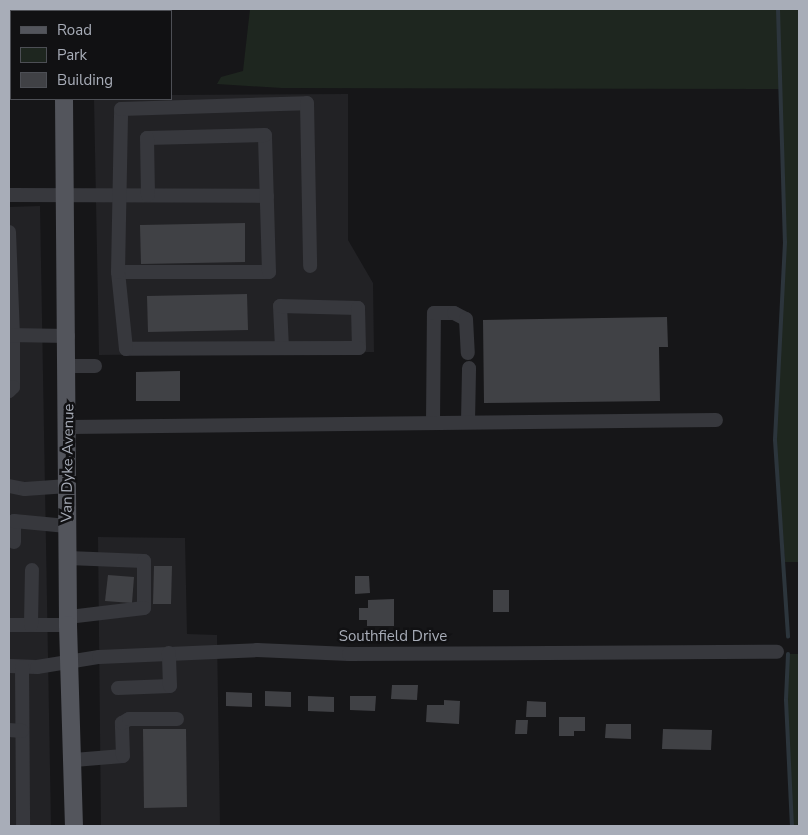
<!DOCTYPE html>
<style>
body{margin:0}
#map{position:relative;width:808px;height:835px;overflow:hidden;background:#161618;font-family:"Nunito Sans",sans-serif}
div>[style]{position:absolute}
.built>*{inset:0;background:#222225}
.green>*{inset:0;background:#1e261f}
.stream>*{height:4px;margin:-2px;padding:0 2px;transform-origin:2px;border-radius:2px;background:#2c353c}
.building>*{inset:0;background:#404145}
.minor>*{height:14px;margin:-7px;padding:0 7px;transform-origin:7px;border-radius:7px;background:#37383d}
.major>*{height:18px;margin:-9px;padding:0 9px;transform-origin:9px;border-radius:9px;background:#53555c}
span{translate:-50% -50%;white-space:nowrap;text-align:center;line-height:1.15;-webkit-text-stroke:5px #111113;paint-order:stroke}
.street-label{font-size:15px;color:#a8adb8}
.frame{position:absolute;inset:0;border:10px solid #a8adb8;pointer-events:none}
.legend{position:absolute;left:10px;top:10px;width:162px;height:90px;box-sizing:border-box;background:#111113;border:1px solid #4d4f55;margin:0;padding:6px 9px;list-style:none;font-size:15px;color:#a8adb8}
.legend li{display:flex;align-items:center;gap:10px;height:25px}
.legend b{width:25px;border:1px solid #4d4f55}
</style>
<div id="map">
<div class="built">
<i style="clip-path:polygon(348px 94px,348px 240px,373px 283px,374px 352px,99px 355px,94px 99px,171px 99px,171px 95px)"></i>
<i style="clip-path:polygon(40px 206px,51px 826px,9px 826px,9px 207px)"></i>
<i style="clip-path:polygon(98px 537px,185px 538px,187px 634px,217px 635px,220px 826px,101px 826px)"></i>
</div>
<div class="green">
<i style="clip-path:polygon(250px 9px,799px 9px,799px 562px,785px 562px,775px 440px,785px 242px,781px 89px,282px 88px,217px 84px,221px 77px,243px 71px)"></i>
<i style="clip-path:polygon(788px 654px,799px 654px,799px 826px,792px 826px,786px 700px)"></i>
</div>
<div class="stream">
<i style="left:778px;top:9px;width:233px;rotate:88.3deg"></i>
<i style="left:785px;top:242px;width:198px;rotate:92.9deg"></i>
<i style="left:775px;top:440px;width:197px;rotate:86.2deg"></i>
<i style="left:788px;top:654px;width:46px;rotate:92.5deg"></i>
<i style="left:786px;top:700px;width:126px;rotate:87.3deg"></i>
</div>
<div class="building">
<i style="clip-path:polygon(245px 223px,245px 262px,141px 264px,140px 225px)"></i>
<i style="clip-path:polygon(247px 294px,248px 330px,148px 332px,147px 296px)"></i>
<i style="clip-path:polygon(667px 317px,668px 347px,659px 347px,660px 401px,484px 403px,483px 320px)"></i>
<i style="clip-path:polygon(180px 371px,180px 401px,136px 401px,136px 372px)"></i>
<i style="clip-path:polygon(154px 566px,172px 566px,171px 604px,153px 604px)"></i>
<i style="clip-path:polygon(108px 575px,134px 577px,132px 603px,105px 601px)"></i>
<i style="clip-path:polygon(355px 576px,369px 576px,370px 593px,355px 594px)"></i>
<i style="clip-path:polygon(493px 590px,509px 590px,509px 612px,493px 612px)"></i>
<i style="clip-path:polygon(394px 599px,394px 626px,367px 626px,367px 620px,359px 620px,359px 608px,368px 608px,368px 600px)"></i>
<i style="clip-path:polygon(392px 685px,418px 685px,417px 700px,391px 699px)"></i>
<i style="clip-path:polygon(265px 691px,291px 692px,291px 707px,265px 706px)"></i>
<i style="clip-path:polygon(226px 692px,252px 693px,252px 707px,226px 706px)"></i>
<i style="clip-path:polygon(308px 696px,334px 697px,334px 712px,308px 711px)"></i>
<i style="clip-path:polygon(350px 696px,376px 696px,375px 711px,350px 710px)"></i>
<i style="clip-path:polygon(444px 700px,460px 701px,459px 724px,426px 722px,427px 705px,444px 705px)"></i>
<i style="clip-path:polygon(527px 701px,546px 702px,546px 717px,526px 717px)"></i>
<i style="clip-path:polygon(559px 717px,585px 717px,585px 731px,574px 731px,574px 736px,559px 736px)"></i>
<i style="clip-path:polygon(516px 720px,528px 720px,527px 734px,515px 734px)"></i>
<i style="clip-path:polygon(606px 724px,631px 724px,631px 739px,605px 738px)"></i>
<i style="clip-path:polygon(143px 729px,186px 729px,187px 807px,144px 808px)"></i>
<i style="clip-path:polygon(663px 729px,712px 730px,711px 750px,662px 749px)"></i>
</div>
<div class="minor">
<i style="left:9px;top:195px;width:258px;rotate:0.2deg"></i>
<i style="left:9px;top:232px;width:103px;rotate:87.8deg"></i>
<i style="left:13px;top:335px;width:52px;rotate:90deg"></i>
<i style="left:13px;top:387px;width:6px;rotate:135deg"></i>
<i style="left:118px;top:272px;width:151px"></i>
<i style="left:269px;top:272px;width:137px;rotate:-91.7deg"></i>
<i style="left:265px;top:135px;width:118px;rotate:178.5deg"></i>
<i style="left:147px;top:138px;width:57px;rotate:89deg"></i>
<i style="left:9px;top:335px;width:59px;rotate:1deg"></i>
<i style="left:282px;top:348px;width:42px;rotate:-92.7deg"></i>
<i style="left:280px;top:306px;width:78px;rotate:1.5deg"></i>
<i style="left:358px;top:308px;width:40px;rotate:88.6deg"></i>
<i style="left:359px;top:348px;width:233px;rotate:179.8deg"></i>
<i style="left:126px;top:349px;width:77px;rotate:-95.9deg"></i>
<i style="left:118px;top:272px;width:163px;rotate:-88.9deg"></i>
<i style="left:121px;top:109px;width:186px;rotate:-1.8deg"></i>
<i style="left:307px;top:103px;width:163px;rotate:88.9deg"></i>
<i style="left:68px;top:366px;width:27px"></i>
<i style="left:433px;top:422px;width:109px;rotate:-89.5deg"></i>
<i style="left:434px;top:313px;width:20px"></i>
<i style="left:454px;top:313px;width:13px;rotate:27deg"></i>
<i style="left:466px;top:319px;width:34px;rotate:87deg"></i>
<i style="left:468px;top:422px;width:54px;rotate:-88.9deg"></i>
<i style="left:69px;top:427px;width:647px;rotate:-0.62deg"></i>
<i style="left:9px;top:486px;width:16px;rotate:11deg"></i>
<i style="left:25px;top:489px;width:43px;rotate:-4deg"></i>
<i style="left:14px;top:542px;width:21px;rotate:-90deg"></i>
<i style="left:14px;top:521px;width:53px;rotate:5.4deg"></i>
<i style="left:68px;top:558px;width:76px;rotate:2.3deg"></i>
<i style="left:144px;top:561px;width:47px;rotate:90deg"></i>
<i style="left:144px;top:608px;width:77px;rotate:173.2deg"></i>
<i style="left:9px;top:625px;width:59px"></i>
<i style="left:31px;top:625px;width:55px;rotate:-89deg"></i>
<i style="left:9px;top:666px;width:28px;rotate:2deg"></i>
<i style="left:37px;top:667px;width:63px;rotate:-9.2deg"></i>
<i style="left:99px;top:657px;width:158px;rotate:-2.5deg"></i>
<i style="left:257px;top:650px;width:92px;rotate:2.5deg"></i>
<i style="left:349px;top:654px;width:428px;rotate:-0.3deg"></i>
<i style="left:22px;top:667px;width:159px;rotate:89.6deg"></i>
<i style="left:118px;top:688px;width:52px;rotate:-2.2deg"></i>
<i style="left:170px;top:686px;width:33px;rotate:-92deg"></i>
<i style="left:9px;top:730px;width:13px;rotate:4deg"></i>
<i style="left:74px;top:760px;width:49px;rotate:-4.7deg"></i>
<i style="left:123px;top:756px;width:33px;rotate:-92deg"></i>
<i style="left:122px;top:723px;width:8px;rotate:-30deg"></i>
<i style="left:129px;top:719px;width:48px"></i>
</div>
<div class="major">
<i style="left:63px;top:9px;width:2px;rotate:90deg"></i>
<i style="left:64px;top:99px;width:526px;rotate:89.56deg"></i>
<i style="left:68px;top:625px;width:201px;rotate:88.3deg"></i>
</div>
<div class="street-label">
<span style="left:68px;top:463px;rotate:-89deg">Van Dyke Avenue</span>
<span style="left:393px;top:637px">Southfield Drive</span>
</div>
<div class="frame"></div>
<ul class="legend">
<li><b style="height:6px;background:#53555c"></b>Road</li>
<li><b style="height:14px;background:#1e261f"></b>Park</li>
<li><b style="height:14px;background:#404145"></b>Building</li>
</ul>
</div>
